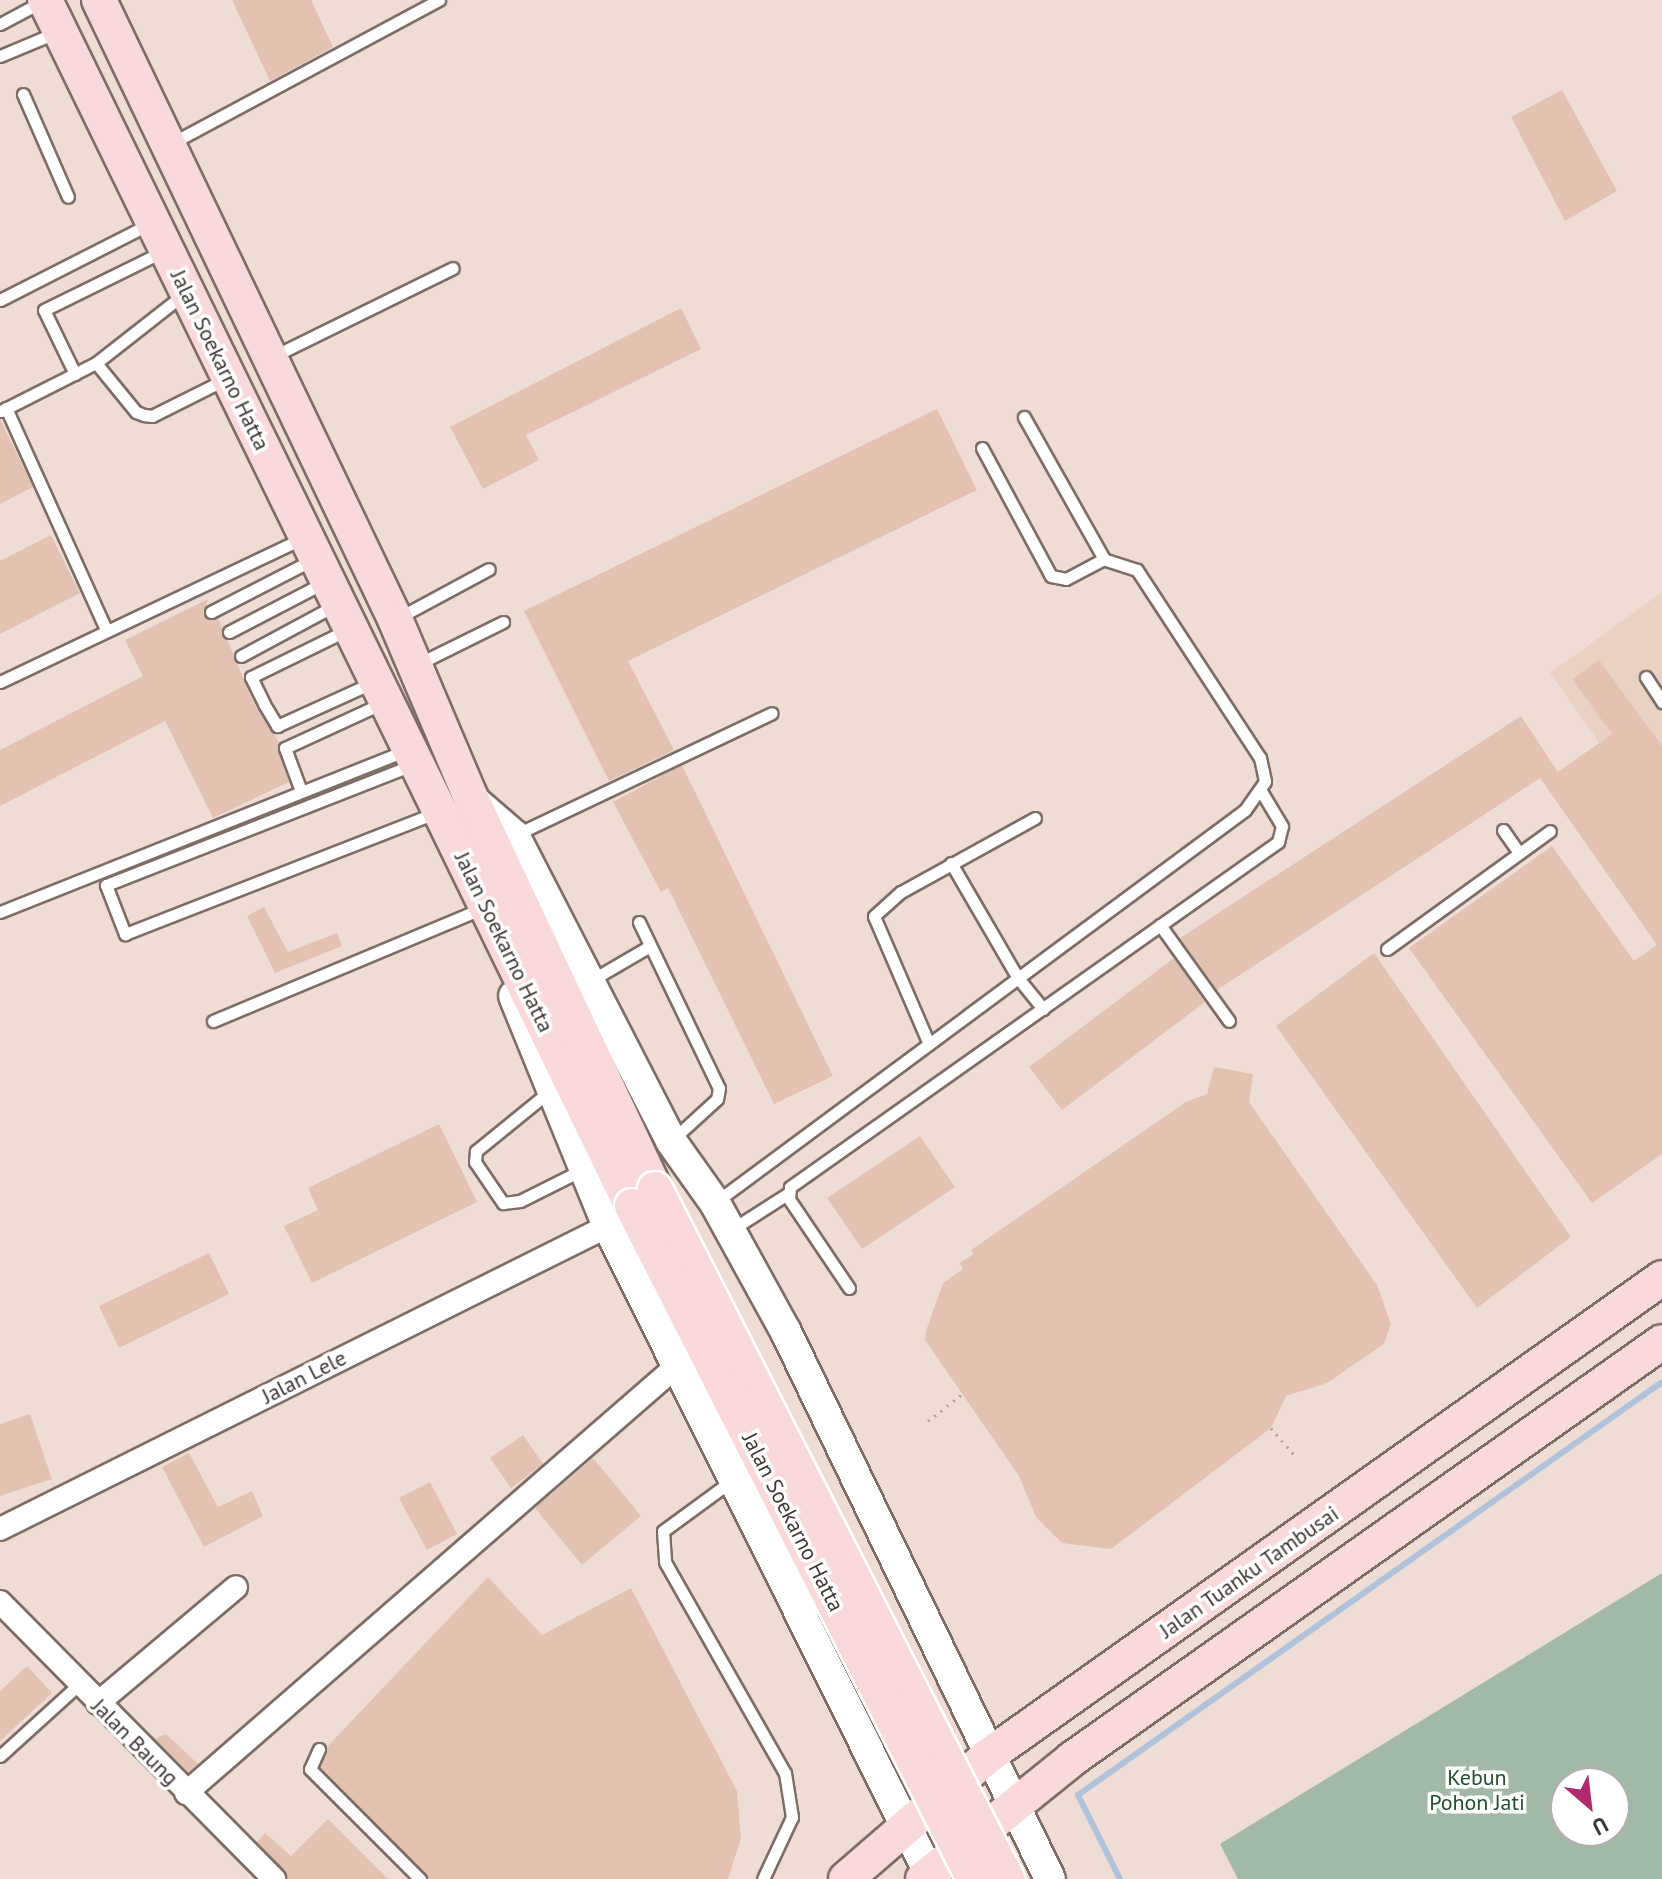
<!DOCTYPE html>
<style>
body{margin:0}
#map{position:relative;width:1662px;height:1879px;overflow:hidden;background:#efddd5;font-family:"PT Sans",sans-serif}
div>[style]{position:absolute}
.built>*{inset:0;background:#e9d1c4}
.green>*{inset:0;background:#a3b9a7}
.stream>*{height:6px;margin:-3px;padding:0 3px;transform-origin:3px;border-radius:3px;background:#b1c2dd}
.building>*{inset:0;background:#e3c2b2}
.path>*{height:3px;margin-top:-1.5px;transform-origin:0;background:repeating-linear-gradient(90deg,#b2a49e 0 2px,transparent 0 8px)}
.roads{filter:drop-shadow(2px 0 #7d6d65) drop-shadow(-2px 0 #7d6d65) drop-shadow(0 2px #7d6d65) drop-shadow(0 -2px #7d6d65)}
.lane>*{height:11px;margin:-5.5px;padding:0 5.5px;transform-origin:5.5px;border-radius:5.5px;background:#fff}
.street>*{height:22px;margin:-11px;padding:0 11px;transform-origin:11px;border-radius:11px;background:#fff}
.secondary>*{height:30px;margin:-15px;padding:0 15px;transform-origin:15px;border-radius:15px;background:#fff}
.primary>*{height:34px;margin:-17px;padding:0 17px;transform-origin:17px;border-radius:17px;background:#fad9dc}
.bridges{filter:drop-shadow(2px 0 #fff) drop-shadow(-2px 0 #fff) drop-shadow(0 2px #fff) drop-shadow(0 -2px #fff)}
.primary-bridge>*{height:34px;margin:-17px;padding:0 17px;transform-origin:17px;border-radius:17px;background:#fad9dc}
span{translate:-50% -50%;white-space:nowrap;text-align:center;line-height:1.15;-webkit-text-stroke:7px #fff;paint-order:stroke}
.street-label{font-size:22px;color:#3d3633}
.park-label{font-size:22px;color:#224d2d}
.north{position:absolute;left:1550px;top:1767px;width:80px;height:80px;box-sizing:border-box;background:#fff;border:2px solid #b1afad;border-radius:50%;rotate:152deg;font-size:22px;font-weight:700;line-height:32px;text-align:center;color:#3d3633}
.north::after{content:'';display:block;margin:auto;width:28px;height:36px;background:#b12a6d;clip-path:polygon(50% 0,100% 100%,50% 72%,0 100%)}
</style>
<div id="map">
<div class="built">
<i style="clip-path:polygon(1662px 592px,1662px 832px,1550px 673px)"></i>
</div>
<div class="green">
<i style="clip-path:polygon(evenodd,1662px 1573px,1662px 1879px,1238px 1879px,1220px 1844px,1662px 1573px,1566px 1783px,1614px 1783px,1614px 1831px,1566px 1831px,1566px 1783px)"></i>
</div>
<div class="stream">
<i style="left:1120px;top:1879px;width:94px;rotate:-116.6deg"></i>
<i style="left:1078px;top:1795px;width:715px;rotate:-35.27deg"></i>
</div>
<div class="building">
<i style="clip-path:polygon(232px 0,311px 0,333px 47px,270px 81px)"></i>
<i style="clip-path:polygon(1562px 90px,1617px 191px,1565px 221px,1511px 117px)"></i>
<i style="clip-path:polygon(681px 308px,701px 349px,526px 435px,539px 460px,483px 489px,450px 427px)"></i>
<i style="clip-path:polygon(937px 409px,977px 490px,628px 661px,674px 750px,609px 781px,524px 611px)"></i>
<i style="clip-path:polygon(0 419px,33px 487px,0 504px)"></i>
<i style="clip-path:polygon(51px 535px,80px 593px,0 634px,0 561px)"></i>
<i style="clip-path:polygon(208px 599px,203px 615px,218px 618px,256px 708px,279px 742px,289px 782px,213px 818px,165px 721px,0 806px,0 750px,143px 676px,125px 640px)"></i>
<i style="clip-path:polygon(1599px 660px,1662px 746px,1662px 1154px,1592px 1203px,1409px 948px,1552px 846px,1634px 961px,1657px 945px,1540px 778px,1217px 990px,1180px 938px,1521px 716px,1558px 772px,1612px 734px,1572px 679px)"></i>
<i style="clip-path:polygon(682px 765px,833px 1076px,774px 1104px,668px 888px,661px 892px,613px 802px)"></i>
<i style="clip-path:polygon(264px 907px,288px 952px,337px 933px,342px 946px,275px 973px,247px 916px)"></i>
<i style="clip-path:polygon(1374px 953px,1571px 1237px,1477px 1308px,1276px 1026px)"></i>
<i style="clip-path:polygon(1174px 958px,1205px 1002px,1062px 1110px,1029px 1067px)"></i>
<i style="clip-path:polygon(1214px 1067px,1253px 1074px,1249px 1102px,1377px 1285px,1391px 1324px,1384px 1344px,1327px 1383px,1286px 1396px,1271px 1428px,1111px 1549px,1062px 1543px,1036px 1517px,1019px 1476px,925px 1340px,927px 1328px,943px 1283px,963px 1269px,960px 1263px,974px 1254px,971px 1250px,1186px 1102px,1207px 1094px)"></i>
<i style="clip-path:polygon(439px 1124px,477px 1202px,312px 1283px,284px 1226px,318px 1210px,308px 1188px)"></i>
<i style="clip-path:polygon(920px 1136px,955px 1187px,862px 1249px,827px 1198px)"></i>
<i style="clip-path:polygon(209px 1253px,229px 1294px,119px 1348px,99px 1306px)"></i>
<i style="clip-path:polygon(30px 1414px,52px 1479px,0 1496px,0 1424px)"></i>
<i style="clip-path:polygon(523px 1435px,543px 1464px,511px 1488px,490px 1458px)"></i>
<i style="clip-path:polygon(189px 1453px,218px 1507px,252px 1491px,263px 1516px,204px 1547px,162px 1467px)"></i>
<i style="clip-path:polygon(593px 1458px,641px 1516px,582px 1565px,535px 1508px)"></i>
<i style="clip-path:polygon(430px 1482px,457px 1534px,427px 1550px,399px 1498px)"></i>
<i style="clip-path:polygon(488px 1577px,542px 1635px,631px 1588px,737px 1791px,741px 1838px,728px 1879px,430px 1879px,320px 1767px,327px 1747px)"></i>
<i style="clip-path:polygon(27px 1666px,52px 1693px,0 1741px,0 1691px)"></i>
<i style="clip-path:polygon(166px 1734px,198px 1764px,188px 1772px,155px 1739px)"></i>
<i style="clip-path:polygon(328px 1819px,388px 1879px,289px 1879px,257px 1842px,265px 1833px,291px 1856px)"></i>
</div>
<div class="path">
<i style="left:928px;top:1421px;width:42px;rotate:-38.2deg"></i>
<i style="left:1271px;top:1428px;width:38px;rotate:49deg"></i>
</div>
<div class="roads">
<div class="lane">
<i style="left:0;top:24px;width:47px;rotate:-28.2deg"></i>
<i style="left:0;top:56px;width:60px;rotate:-22.7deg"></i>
<i style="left:23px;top:94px;width:112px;rotate:66.4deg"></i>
<i style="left:172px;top:143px;width:303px;rotate:-28.2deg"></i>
<i style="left:0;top:300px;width:169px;rotate:-27deg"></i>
<i style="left:274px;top:356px;width:199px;rotate:-26.2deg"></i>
<i style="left:96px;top:363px;width:63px;rotate:50.8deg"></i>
<i style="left:136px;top:412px;width:9px;rotate:21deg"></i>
<i style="left:144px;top:415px;width:8px;rotate:7deg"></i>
<i style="left:152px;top:416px;width:83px;rotate:-26.6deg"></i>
<i style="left:75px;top:374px;width:71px;rotate:-115.8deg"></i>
<i style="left:44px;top:310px;width:131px;rotate:-26.2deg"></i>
<i style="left:6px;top:408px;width:243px;rotate:65.7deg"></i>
<i style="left:1px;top:411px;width:106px;rotate:-26.8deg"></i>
<i style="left:96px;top:363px;width:112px;rotate:-38.1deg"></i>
<i style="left:982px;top:448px;width:145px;rotate:61.7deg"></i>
<i style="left:1051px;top:576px;width:15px;rotate:11deg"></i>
<i style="left:1066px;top:579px;width:43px;rotate:-27.8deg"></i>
<i style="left:211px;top:612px;width:114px;rotate:-27.2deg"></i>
<i style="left:398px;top:618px;width:103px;rotate:-28.3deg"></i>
<i style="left:347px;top:630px;width:107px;rotate:153.9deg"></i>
<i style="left:251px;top:677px;width:30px;rotate:64deg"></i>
<i style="left:264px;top:704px;width:26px;rotate:59deg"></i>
<i style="left:277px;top:726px;width:104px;rotate:-24.4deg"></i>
<i style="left:229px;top:632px;width:106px;rotate:-27.5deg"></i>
<i style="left:241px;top:656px;width:106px;rotate:-28.3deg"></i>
<i style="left:418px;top:664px;width:95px;rotate:-26.3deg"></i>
<i style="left:1646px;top:677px;width:30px;rotate:57deg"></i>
<i style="left:0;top:682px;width:335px;rotate:-25.4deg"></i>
<i style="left:415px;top:764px;width:332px;rotate:158.6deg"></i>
<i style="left:106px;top:885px;width:53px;rotate:68.8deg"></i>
<i style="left:125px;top:934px;width:336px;rotate:-21.3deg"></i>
<i style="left:301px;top:791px;width:46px;rotate:-110.4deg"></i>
<i style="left:285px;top:748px;width:110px;rotate:-24.7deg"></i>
<i style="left:1503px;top:830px;width:28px;rotate:55deg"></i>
<i style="left:515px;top:835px;width:284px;rotate:-25.4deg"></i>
<i style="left:951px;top:863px;width:133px;rotate:59.8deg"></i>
<i style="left:1018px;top:978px;width:40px;rotate:51deg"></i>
<i style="left:0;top:912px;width:435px;rotate:-21.7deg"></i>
<i style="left:639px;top:922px;width:184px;rotate:64.3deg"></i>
<i style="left:719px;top:1088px;width:11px;rotate:100deg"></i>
<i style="left:717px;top:1099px;width:59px;rotate:137.7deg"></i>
<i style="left:1160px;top:925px;width:118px;rotate:54.3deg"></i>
<i style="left:1387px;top:949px;width:201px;rotate:-35.9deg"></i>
<i style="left:590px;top:981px;width:69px;rotate:-30.3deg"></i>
<i style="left:213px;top:1021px;width:287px;rotate:-22.7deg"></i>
<i style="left:929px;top:1044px;width:139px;rotate:-113.3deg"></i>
<i style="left:874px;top:916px;width:36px;rotate:-42deg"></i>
<i style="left:901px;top:892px;width:153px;rotate:-28.9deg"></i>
<i style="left:551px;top:1090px;width:97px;rotate:140.9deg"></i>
<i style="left:476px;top:1151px;width:11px;rotate:95deg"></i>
<i style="left:475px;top:1162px;width:50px;rotate:55.7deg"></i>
<i style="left:503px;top:1203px;width:17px;rotate:-7deg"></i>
<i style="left:520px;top:1201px;width:72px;rotate:-26.6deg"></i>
<i style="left:717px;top:1201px;width:657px;rotate:-36.52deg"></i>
<i style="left:1245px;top:810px;width:35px;rotate:-55deg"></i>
<i style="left:1265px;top:781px;width:24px;rotate:-102deg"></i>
<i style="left:1260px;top:758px;width:225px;rotate:-123.2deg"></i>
<i style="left:1137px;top:570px;width:35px;rotate:-162deg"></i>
<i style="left:1104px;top:559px;width:163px;rotate:-119.4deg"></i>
<i style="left:731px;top:1230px;width:67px;rotate:-32.7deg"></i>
<i style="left:849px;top:1288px;width:107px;rotate:-124deg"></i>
<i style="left:789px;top:1199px;width:12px;rotate:-85deg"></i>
<i style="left:790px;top:1187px;width:598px;rotate:-35.26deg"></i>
<i style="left:1278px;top:842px;width:16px;rotate:-76deg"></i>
<i style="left:1282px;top:826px;width:41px;rotate:-121deg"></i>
<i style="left:734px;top:1479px;width:88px;rotate:143.8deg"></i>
<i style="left:663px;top:1531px;width:31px;rotate:86deg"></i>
<i style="left:665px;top:1562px;width:243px;rotate:60.4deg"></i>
<i style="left:785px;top:1773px;width:45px;rotate:81deg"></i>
<i style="left:792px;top:1817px;width:68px;rotate:115.1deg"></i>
<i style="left:319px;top:1749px;width:22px;rotate:114deg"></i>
<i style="left:310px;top:1769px;width:156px;rotate:45deg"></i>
<i style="left:0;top:1756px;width:105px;rotate:-42.3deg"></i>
</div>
<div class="street">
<i style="left:0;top:1529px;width:679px;rotate:-26.49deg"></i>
<i style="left:0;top:1602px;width:390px;rotate:45.3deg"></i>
<i style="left:98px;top:1703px;width:180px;rotate:-40deg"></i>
<i style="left:186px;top:1793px;width:654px;rotate:-41.03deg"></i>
</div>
<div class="secondary">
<i style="left:472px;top:799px;width:55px;rotate:40.6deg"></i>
<i style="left:514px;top:835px;width:344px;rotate:62.8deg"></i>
<i style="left:671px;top:1141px;width:76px;rotate:54.6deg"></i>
<i style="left:715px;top:1203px;width:147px;rotate:61.2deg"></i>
<i style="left:786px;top:1332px;width:607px;rotate:64.24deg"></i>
<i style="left:514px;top:996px;width:248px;rotate:67.8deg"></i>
<i style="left:608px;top:1226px;width:729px;rotate:63.61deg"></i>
</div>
<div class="primary">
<i style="left:45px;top:0;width:1341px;rotate:64.05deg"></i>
<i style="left:99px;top:0;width:686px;rotate:64.44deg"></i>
<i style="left:395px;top:619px;width:194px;rotate:67deg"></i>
<i style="left:471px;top:798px;width:432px;rotate:64.8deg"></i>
<i style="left:846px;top:1879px;width:188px;rotate:-40.9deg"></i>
<i style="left:988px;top:1756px;width:826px;rotate:-35.34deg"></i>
<i style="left:923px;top:1879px;width:191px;rotate:-38.8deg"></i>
<i style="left:1072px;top:1759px;width:722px;rotate:-35.25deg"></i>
</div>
</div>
<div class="bridges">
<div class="primary-bridge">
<i style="left:655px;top:1189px;width:775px;rotate:62.97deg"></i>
<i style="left:632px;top:1206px;width:755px;rotate:63.06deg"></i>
</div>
</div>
<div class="street-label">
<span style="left:220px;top:360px;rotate:64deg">Jalan Soekarno Hatta</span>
<span style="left:504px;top:942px;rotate:64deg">Jalan Soekarno Hatta</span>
<span style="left:304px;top:1377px;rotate:-27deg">Jalan Lele</span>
<span style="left:793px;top:1522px;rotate:63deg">Jalan Soekarno Hatta</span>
<span style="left:1249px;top:1572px;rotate:-35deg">Jalan Tuanku Tambusai</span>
<span style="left:135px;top:1742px;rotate:45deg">Jalan Baung</span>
</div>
<div class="park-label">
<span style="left:1477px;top:1790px">Kebun<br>Pohon Jati</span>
</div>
<div class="north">U</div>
</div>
